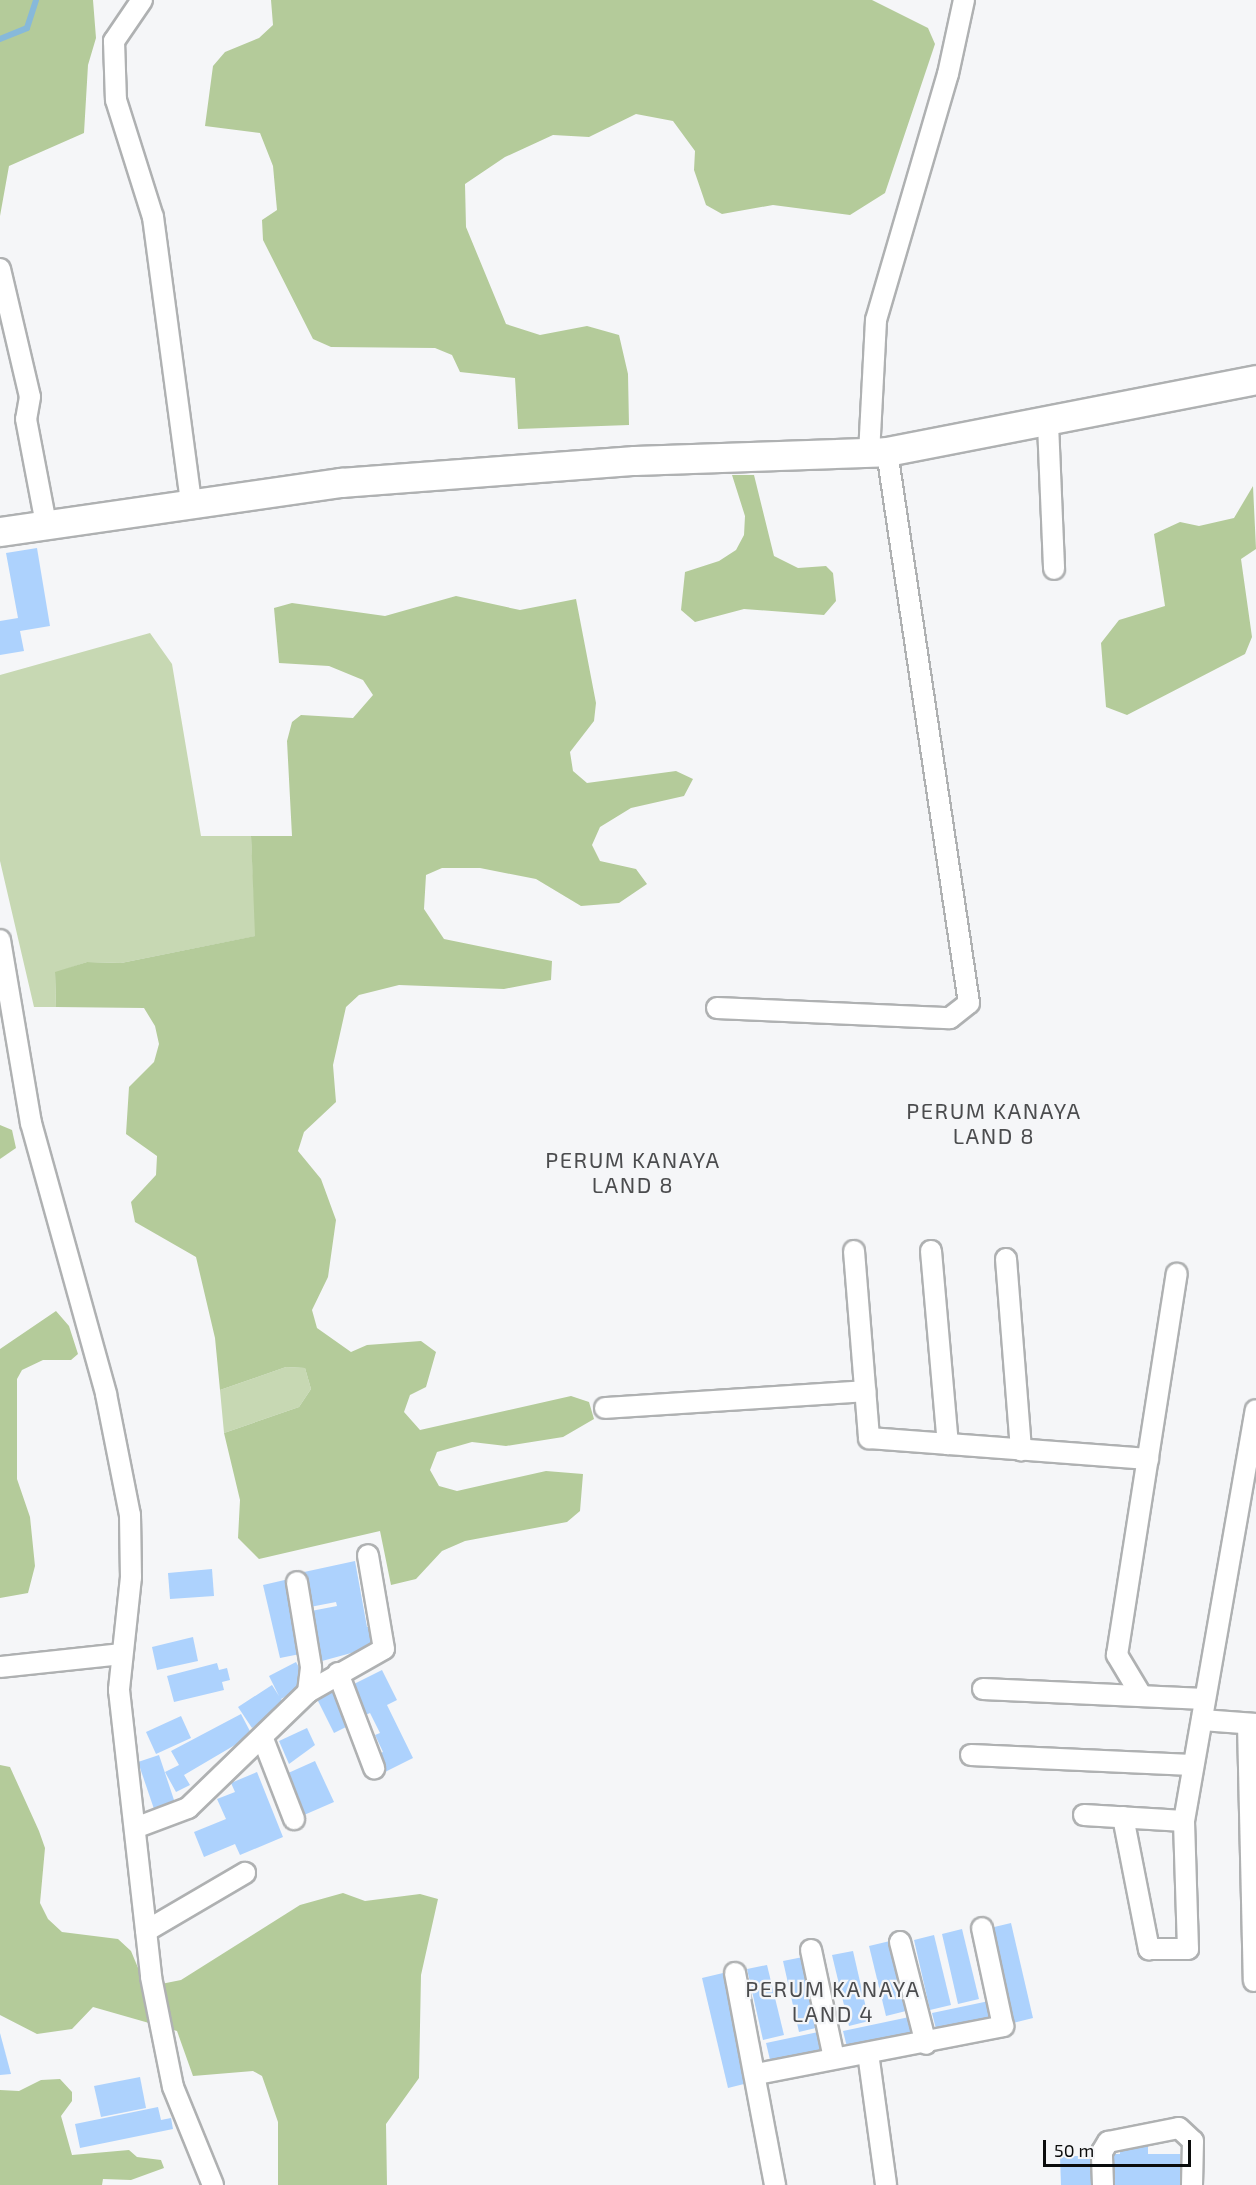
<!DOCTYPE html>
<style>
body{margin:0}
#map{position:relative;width:1256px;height:2185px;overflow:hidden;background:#f5f6f8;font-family:"Exo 2",sans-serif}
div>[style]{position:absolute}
.green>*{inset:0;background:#c7d8b3}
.forest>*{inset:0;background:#b4cb9a}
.stream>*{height:6px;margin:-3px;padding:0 3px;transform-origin:3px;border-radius:3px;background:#87b9da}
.building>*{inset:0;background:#add2fd}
.roads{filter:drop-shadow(2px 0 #afb1b2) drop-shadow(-2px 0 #afb1b2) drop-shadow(0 2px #afb1b2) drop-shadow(0 -2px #afb1b2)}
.street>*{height:20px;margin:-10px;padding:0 10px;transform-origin:10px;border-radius:10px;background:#fff}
.secondary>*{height:28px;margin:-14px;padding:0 14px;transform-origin:14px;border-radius:14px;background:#fff}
span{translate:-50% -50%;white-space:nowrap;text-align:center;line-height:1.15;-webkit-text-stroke:4.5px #f5f6f8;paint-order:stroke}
.neighbourhood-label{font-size:22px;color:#4b4c4e;letter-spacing:1.5px}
.scale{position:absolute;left:1043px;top:2140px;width:148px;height:27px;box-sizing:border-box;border:3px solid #0b0c0c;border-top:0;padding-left:8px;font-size:18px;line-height:21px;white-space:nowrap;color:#0b0c0c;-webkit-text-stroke:4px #f5f6f8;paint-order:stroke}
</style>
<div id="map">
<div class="green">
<i style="clip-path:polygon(150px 633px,172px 664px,201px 836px,251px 836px,256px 936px,121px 963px,87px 962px,55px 973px,56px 1007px,34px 1007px,0 861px,0 675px)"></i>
<i style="clip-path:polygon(286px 1367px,305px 1368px,311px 1389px,299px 1407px,224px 1433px,220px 1390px)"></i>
</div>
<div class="forest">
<i style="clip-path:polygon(0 0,93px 0,96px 38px,88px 65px,84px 133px,9px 166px,0 216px)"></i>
<i style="clip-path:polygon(271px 0,872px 0,928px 28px,935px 44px,885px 193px,850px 215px,773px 205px,722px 214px,706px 205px,694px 170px,695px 151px,673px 121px,636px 114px,589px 137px,553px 135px,505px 157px,465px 184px,466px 227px,506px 324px,540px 335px,587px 326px,619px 335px,628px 374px,629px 425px,518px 429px,515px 378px,460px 372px,452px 355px,435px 348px,331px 347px,313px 339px,263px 240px,262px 220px,277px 210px,273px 166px,260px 133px,205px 126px,213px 66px,225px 52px,259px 38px,273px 25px)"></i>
<i style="clip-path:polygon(732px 475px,754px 475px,774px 556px,798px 568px,826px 566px,833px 573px,836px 601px,824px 615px,744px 609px,695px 622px,681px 610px,685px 572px,719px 561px,736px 550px,744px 535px,745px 516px)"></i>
<i style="clip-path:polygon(1253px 486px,1256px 549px,1241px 559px,1252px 637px,1245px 654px,1127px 715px,1106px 707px,1101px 643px,1119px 620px,1165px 606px,1154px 534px,1180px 522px,1199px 526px,1234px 518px)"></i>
<i style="clip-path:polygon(456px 596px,520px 610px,576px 599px,596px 703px,594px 721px,570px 752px,573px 771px,587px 783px,676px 771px,693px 779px,684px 796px,631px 808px,600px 827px,592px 845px,600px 861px,636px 869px,647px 884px,619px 903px,581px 906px,536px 879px,480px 868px,442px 868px,426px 875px,424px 909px,444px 939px,552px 961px,551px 980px,504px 989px,399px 985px,359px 995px,346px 1007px,333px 1065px,336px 1102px,304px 1132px,298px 1151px,321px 1179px,336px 1220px,328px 1277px,312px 1310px,317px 1328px,351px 1352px,367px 1345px,421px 1341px,436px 1352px,426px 1387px,410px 1395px,404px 1412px,420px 1430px,571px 1396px,589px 1402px,594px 1419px,563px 1437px,506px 1446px,472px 1442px,437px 1452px,430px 1470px,439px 1486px,457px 1491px,546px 1471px,583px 1474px,580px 1511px,567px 1522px,465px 1541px,442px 1551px,416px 1579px,391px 1585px,380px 1531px,259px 1559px,238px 1538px,240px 1500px,224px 1433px,299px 1407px,311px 1389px,305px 1368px,286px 1367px,220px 1390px,215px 1338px,196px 1257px,135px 1222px,131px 1202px,156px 1175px,157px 1156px,126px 1134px,129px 1087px,154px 1062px,159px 1044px,155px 1026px,144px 1008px,56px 1007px,55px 972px,87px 962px,121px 963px,255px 936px,251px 836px,292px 836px,287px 741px,292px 722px,301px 715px,353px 718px,373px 695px,363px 680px,329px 666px,279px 663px,274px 608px,292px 603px,385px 616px)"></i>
<i style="clip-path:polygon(0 1125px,12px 1130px,16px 1148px,0 1159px)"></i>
<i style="clip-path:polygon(56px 1311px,69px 1326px,78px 1354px,71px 1360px,43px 1360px,22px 1370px,17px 1379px,17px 1479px,30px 1517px,35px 1566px,28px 1593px,0 1598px,0 1349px)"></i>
<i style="clip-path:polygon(0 1765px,10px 1767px,39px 1831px,45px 1848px,40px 1903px,48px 1919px,62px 1932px,118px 1939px,131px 1951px,146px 1987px,181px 1980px,300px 1905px,343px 1893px,365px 1901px,420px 1894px,438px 1899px,421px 1975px,419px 2078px,386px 2124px,387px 2185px,278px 2185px,278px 2122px,262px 2076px,253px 2071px,193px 2076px,177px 2031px,93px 2007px,72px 2029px,37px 2034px,0 2015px)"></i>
<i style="clip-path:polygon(60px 2079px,72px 2092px,72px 2101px,61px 2116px,72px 2155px,129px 2150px,137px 2157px,161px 2160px,164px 2168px,131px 2180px,103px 2179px,102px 2185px,0 2185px,0 2090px,19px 2091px,41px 2080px)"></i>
</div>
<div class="stream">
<i style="left:0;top:39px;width:29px;rotate:-22deg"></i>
<i style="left:27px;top:28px;width:29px;rotate:-72deg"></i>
</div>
<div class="building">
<i style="clip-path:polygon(37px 548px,50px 626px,20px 631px,24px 651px,0 655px,0 621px,18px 618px,6px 553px)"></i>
<i style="clip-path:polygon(355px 1561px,367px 1627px,373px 1626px,377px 1646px,322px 1661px,311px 1611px,337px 1606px,336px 1602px,310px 1607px,304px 1572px)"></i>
<i style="clip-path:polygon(212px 1569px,214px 1596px,170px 1599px,168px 1573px)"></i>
<i style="clip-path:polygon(289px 1579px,305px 1653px,280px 1658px,263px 1585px)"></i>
<i style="clip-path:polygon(193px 1637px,198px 1661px,157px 1670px,152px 1647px)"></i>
<i style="clip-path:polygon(296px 1662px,308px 1684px,281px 1699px,286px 1706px,252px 1728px,238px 1707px,272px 1685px,279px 1696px,269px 1676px)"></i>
<i style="clip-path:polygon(217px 1663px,219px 1670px,227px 1668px,230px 1680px,222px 1682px,224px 1690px,174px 1702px,167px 1676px)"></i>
<i style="clip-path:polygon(382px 1670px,397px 1700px,387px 1705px,413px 1758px,385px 1772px,376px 1755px,383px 1752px,375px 1735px,380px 1733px,370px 1713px,361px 1717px,346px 1688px)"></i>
<i style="clip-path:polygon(332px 1689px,350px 1725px,334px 1733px,316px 1697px)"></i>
<i style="clip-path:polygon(241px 1714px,252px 1735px,184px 1775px,190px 1785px,176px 1792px,165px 1772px,179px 1765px,171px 1751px)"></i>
<i style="clip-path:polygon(181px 1716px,191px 1738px,156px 1754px,146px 1732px)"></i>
<i style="clip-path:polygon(307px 1728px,315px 1745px,289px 1764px,279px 1741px)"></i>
<i style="clip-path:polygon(159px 1755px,175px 1803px,154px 1809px,138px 1762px)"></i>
<i style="clip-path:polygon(315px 1761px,334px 1802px,304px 1815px,286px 1774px)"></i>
<i style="clip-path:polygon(257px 1772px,283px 1837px,240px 1855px,235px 1844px,204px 1857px,194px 1832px,226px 1819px,217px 1799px,235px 1792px,231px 1783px)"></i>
<i style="clip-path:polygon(1011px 1923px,1033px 2018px,1013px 2023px,990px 1928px)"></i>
<i style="clip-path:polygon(962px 1929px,979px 1999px,958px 2004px,942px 1934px)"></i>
<i style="clip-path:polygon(934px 1935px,951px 2005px,930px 2010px,914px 1940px)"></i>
<i style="clip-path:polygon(890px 1941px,906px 2011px,886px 2016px,869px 1946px)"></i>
<i style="clip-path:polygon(853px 1951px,869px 2021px,849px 2026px,832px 1955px)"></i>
<i style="clip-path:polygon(803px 1957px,820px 2027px,799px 2032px,783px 1961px)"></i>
<i style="clip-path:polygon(767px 1965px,784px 2035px,763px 2040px,747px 1969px)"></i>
<i style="clip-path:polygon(723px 1973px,748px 2083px,728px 2088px,702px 1978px)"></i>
<i style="clip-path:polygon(989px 2001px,994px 2021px,937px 2033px,932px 2013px)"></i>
<i style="clip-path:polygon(914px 2016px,918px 2036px,848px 2051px,843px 2031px)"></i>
<i style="clip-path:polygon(823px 2031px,828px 2052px,771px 2064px,766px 2043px)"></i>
<i style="clip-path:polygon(0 2033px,11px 2074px,0 2075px)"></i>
<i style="clip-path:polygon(140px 2077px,146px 2108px,101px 2117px,94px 2086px)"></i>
<i style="clip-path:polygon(158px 2107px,161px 2120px,171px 2118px,173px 2129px,80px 2148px,75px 2124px)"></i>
<i style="clip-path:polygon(1120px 2143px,1148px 2143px,1148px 2154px,1180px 2154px,1180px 2185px,1112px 2185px,1111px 2154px,1120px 2154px)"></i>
<i style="clip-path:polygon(1060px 2156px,1093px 2156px,1094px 2185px,1061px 2185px)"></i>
</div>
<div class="roads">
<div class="street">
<i style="left:142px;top:0;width:50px;rotate:124.3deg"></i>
<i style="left:114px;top:41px;width:59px;rotate:88.1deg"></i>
<i style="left:116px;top:100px;width:123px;rotate:72.5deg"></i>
<i style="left:153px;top:217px;width:289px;rotate:82.4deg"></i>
<i style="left:0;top:269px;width:131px;rotate:76.8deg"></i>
<i style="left:30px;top:397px;width:22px;rotate:100deg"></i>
<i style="left:26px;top:419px;width:107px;rotate:79.2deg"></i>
<i style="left:1048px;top:424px;width:145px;rotate:87.6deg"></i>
<i style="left:869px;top:454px;width:134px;rotate:-87deg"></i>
<i style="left:876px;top:320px;width:256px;rotate:-73.7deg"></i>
<i style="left:948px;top:74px;width:76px;rotate:-77.8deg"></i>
<i style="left:0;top:940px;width:186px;rotate:80.4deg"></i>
<i style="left:31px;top:1123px;width:281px;rotate:74.5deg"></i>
<i style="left:106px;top:1394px;width:123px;rotate:78.8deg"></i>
<i style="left:130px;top:1515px;width:62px;rotate:89.1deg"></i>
<i style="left:131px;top:1577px;width:114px;rotate:96.1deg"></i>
<i style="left:119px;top:1690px;width:289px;rotate:83.6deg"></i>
<i style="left:151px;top:1977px;width:112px;rotate:78.7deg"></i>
<i style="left:173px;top:2087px;width:106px;rotate:67.8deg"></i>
<i style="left:717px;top:1008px;width:233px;rotate:2.5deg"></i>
<i style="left:950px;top:1018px;width:24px;rotate:-38deg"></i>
<i style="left:969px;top:1003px;width:557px;rotate:-98.46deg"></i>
<i style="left:854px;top:1251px;width:188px;rotate:85.4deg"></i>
<i style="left:869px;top:1438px;width:280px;rotate:4.3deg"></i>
<i style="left:931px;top:1251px;width:194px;rotate:85deg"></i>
<i style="left:1006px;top:1259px;width:192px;rotate:85.5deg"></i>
<i style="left:605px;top:1408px;width:261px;rotate:-3.7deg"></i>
<i style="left:0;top:1667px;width:122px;rotate:-6.1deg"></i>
<i style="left:338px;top:1673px;width:102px;rotate:69.2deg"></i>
<i style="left:983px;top:1689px;width:222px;rotate:2.6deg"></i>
<i style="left:308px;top:1692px;width:87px;rotate:-29.5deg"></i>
<i style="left:384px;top:1649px;width:95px;rotate:-99.7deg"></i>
<i style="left:1141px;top:1695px;width:47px;rotate:-121deg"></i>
<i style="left:1117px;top:1655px;width:386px;rotate:-81.1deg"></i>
<i style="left:1202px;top:1720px;width:54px;rotate:4.2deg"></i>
<i style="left:1248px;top:1724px;width:257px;rotate:88.7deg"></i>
<i style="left:263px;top:1739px;width:86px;rotate:68.8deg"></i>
<i style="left:971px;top:1755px;width:221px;rotate:2.6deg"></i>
<i style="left:1084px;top:1815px;width:100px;rotate:3.4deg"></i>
<i style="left:1123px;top:1817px;width:135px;rotate:78.9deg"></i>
<i style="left:1149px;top:1949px;width:39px"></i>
<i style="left:1188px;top:1949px;width:128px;rotate:-91.8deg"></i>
<i style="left:1184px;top:1821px;width:417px;rotate:-80.1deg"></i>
<i style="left:135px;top:1828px;width:57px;rotate:-20.7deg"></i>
<i style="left:188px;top:1808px;width:167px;rotate:-44deg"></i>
<i style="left:308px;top:1692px;width:25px;rotate:-83deg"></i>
<i style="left:311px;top:1667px;width:86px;rotate:-99.4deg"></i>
<i style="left:146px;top:1931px;width:115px;rotate:-30.4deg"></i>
<i style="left:900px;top:1942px;width:105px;rotate:75.7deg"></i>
<i style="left:811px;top:1950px;width:110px;rotate:78deg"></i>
<i style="left:735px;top:1973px;width:216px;rotate:79.3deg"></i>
<i style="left:868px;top:2053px;width:133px;rotate:82.2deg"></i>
<i style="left:757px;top:2074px;width:251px;rotate:-11deg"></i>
<i style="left:1003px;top:2026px;width:100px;rotate:-102.1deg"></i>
<i style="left:1103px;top:2185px;width:33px;rotate:-92deg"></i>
<i style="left:1102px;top:2152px;width:12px;rotate:-59deg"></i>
<i style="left:1108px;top:2142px;width:72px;rotate:-11.2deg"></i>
<i style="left:1179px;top:2128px;width:19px;rotate:43deg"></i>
<i style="left:1193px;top:2141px;width:44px;rotate:91.3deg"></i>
</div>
<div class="secondary">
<i style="left:0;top:532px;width:345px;rotate:-8.2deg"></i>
<i style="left:341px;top:483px;width:295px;rotate:-4.3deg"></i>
<i style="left:635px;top:461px;width:252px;rotate:-2deg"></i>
<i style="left:887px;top:452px;width:376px;rotate:-11deg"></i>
</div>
</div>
<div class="neighbourhood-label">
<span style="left:994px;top:1123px">PERUM KANAYA<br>LAND 8</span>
<span style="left:633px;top:1172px">PERUM KANAYA<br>LAND 8</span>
<span style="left:833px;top:2001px">PERUM KANAYA<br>LAND 4</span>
</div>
<div class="scale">50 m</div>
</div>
